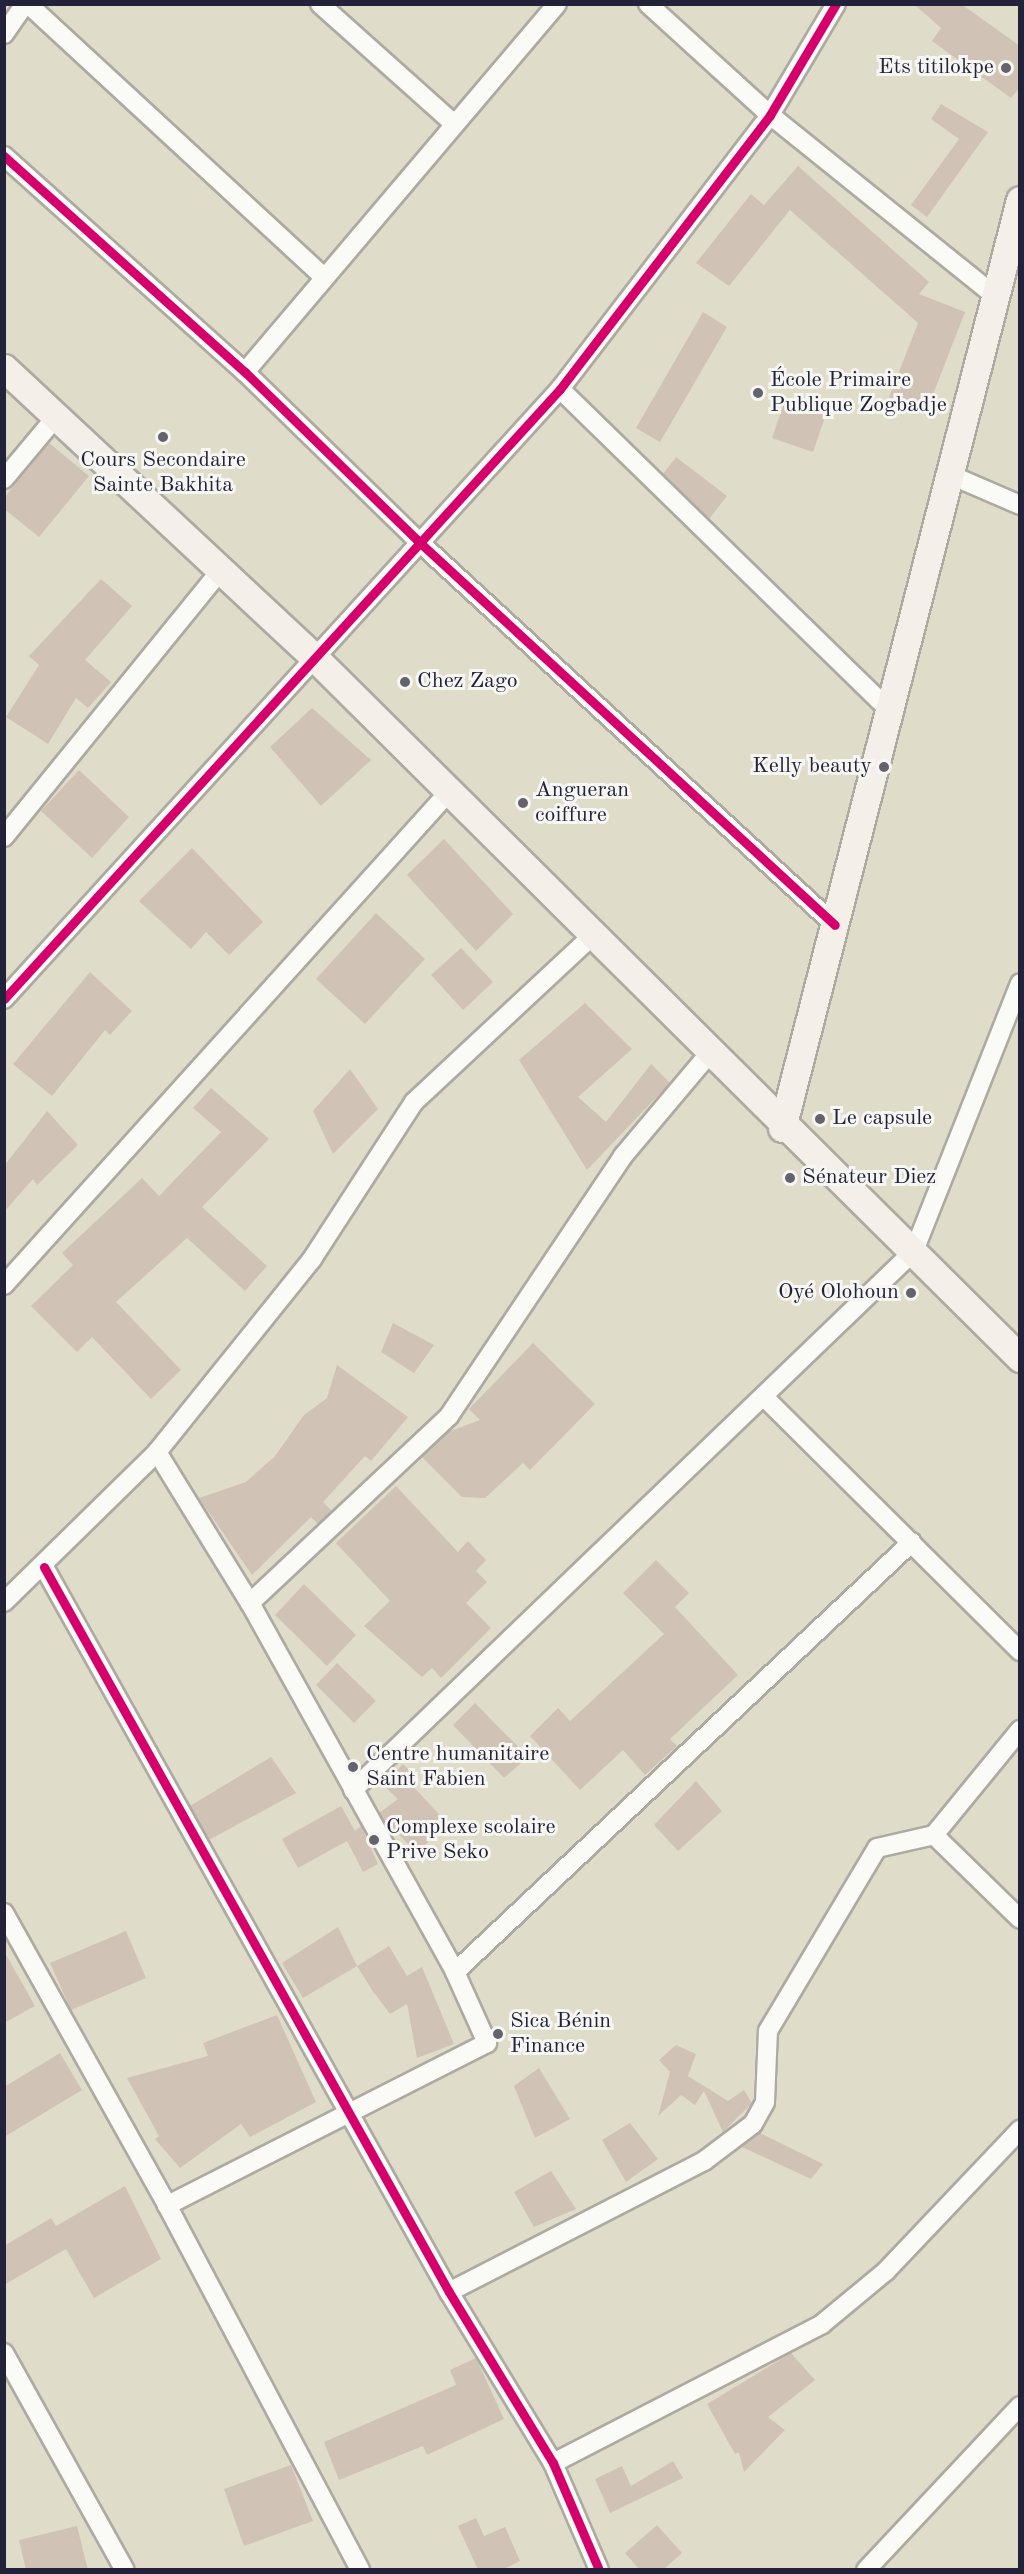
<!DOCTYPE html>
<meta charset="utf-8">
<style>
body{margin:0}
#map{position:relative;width:1024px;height:2574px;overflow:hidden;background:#e0dcca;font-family:"Old Standard TT",serif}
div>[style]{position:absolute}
.building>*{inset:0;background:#d0c3b5}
.roads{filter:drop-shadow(2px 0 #adaaa1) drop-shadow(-2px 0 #adaaa1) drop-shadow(0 2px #adaaa1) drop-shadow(0 -2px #adaaa1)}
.street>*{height:18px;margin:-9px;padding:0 9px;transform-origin:9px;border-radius:9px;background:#fafaf7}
.secondary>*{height:27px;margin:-13.5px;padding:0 13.5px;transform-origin:13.5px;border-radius:13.5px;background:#f4f0e9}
.cycleway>*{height:9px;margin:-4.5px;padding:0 4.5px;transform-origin:4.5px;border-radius:4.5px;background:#d6006c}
.dots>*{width:16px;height:16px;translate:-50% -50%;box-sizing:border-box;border:3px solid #f6f6f2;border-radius:50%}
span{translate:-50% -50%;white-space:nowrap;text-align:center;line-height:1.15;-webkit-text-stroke:6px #f6f6f2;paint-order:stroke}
.poi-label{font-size:22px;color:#22223b}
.right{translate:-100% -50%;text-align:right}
.left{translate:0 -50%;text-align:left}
.frame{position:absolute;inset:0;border:6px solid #22223b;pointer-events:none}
</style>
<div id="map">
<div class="building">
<i style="clip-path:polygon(914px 4px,961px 4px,1020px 46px,1020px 87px,1011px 98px,932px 41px,941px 28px)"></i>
<i style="clip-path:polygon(941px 104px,988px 132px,927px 217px,911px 205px,959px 139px,931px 119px)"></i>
<i style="clip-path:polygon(798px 166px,929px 282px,919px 294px,965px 312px,925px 415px,888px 400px,918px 323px,790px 210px,729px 286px,696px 263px,751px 194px,764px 205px)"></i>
<i style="clip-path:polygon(703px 312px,727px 327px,660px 442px,636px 428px)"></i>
<i style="clip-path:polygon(785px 400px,826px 414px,813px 452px,772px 438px)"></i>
<i style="clip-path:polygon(49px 443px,89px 476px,39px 537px,4px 509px,4px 498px)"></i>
<i style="clip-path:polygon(676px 457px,727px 496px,709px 519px,663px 474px)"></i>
<i style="clip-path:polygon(101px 579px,132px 606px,85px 660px,111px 682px,88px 708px,76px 698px,48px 744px,6px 717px,39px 665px,29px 656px)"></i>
<i style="clip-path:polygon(312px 708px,371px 760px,321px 806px,270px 747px)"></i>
<i style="clip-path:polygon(79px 770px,129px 817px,92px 858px,41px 811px)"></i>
<i style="clip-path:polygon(444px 839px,513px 914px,476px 951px,407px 875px)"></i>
<i style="clip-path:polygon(192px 848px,263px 922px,229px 955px,206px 932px,191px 949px,139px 901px)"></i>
<i style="clip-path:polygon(376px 913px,425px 959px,365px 1024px,316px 979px)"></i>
<i style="clip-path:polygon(461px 948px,493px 982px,463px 1010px,431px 975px)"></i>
<i style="clip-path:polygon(90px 972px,132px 1011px,110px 1035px,105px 1030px,52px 1096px,13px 1064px)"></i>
<i style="clip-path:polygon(585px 1003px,632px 1049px,578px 1097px,606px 1122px,651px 1064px,670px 1083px,587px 1170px,519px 1060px)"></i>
<i style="clip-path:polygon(350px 1069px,378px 1109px,333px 1154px,313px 1111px)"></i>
<i style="clip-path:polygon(211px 1088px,269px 1139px,202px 1207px,267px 1266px,245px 1291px,187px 1238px,116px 1302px,181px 1370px,151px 1399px,92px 1337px,77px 1352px,31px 1306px,73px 1265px,62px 1253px,142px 1178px,159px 1196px,221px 1132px,193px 1108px)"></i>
<i style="clip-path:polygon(47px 1111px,78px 1145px,37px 1185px,33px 1179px,4px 1212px,4px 1166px)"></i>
<i style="clip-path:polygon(393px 1323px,434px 1345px,414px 1373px,381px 1352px)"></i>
<i style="clip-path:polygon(533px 1343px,595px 1404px,530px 1470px,523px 1463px,485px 1498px,462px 1497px,422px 1457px,448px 1432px,480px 1420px,469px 1409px)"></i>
<i style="clip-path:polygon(337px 1365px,408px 1417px,371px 1461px,365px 1456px,323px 1502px,332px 1511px,318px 1524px,311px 1517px,252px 1575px,199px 1498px,246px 1482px,275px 1456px,304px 1415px,327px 1398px)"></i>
<i style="clip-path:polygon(396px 1486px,458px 1552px,468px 1541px,486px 1560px,476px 1571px,487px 1582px,466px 1603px,491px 1628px,441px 1678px,432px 1668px,422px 1677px,364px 1626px,390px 1601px,336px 1543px)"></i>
<i style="clip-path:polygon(656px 1560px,689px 1593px,675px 1607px,738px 1675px,670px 1739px,677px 1746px,645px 1775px,623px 1750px,580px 1790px,530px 1736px,558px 1708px,570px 1721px,664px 1634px,623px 1593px)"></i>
<i style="clip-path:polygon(304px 1584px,356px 1635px,327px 1666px,275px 1615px)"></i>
<i style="clip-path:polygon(337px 1663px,376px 1701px,354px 1723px,316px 1685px)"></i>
<i style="clip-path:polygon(475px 1703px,528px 1757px,504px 1778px,453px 1725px)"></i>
<i style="clip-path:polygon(271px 1757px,296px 1793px,209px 1840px,190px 1806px)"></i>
<i style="clip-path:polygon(403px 1764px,417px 1778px,411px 1784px,448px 1824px,416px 1853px,395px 1830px,391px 1833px,379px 1813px,398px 1799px,383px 1785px)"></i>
<i style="clip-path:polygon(696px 1781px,722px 1811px,678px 1851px,654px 1825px)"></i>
<i style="clip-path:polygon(341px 1806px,355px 1831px,361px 1826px,378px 1864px,363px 1872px,347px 1841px,298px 1868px,282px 1839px)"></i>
<i style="clip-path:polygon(338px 1927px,357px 1966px,303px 1998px,282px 1963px)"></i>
<i style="clip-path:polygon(126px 1931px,146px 1978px,71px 2010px,50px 1963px)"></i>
<i style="clip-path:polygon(389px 1946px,407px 1976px,422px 1967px,454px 2044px,417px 2058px,407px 2004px,390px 2014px,372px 1990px,357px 1966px)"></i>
<i style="clip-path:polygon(4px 1951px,35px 2006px,4px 2023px)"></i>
<i style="clip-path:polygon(277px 2015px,316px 2102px,250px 2137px,241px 2124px,180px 2168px,155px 2139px,159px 2136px,127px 2078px,208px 2056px,203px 2043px)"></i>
<i style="clip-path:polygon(676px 2045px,696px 2054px,688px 2076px,728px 2101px,744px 2090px,752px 2103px,723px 2132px,704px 2091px,695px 2105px,681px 2095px,658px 2116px,670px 2072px,659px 2060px)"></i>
<i style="clip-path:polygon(60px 2053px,82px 2090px,4px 2137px,4px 2087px)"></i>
<i style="clip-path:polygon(539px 2068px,570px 2119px,535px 2138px,514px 2086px)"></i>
<i style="clip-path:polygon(630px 2123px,658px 2159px,626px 2182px,602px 2140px)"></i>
<i style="clip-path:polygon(760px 2133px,823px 2164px,811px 2179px,742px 2147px)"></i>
<i style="clip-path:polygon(551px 2171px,576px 2209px,534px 2227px,514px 2192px)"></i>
<i style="clip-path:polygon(125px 2186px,161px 2259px,94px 2298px,66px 2249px,4px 2285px,4px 2246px,51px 2218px,56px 2226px)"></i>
<i style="clip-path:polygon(791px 2353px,815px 2380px,768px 2417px,785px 2430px,744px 2472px,739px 2452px,735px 2454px,707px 2404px)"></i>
<i style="clip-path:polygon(476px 2358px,504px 2419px,427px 2455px,423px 2446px,339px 2480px,324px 2442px,456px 2385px,450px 2370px)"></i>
<i style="clip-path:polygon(673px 2461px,683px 2478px,610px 2513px,595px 2479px,622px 2466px,631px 2486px)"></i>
<i style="clip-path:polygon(291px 2465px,313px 2521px,244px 2546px,224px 2489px)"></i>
<i style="clip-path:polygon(476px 2518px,484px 2536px,505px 2527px,520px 2561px,502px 2570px,478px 2570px,458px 2526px)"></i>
<i style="clip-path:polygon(657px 2525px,682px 2553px,663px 2570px,640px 2570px,625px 2553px)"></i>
<i style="clip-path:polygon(77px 2526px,88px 2570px,26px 2570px,19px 2540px)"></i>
</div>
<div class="roads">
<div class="street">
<i style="left:28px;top:4px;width:403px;rotate:42.7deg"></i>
<i style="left:320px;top:4px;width:178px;rotate:41.8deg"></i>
<i style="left:648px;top:4px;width:165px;rotate:42.3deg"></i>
<i style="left:770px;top:115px;width:287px;rotate:38.8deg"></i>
<i style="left:4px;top:34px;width:37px;rotate:-55deg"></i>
<i style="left:4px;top:156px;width:324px;rotate:41.9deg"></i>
<i style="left:245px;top:372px;width:240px;rotate:44.3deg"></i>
<i style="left:417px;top:540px;width:568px;rotate:42.65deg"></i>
<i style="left:245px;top:372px;width:482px;rotate:-49.7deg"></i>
<i style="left:560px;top:389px;width:458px;rotate:44.3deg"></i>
<i style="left:953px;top:476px;width:73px;rotate:23.4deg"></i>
<i style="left:4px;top:479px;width:80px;rotate:-50.1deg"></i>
<i style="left:4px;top:837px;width:345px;rotate:-50.9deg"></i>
<i style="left:4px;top:999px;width:825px;rotate:-47.65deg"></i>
<i style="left:560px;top:389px;width:345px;rotate:-52.5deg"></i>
<i style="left:770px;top:115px;width:129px;rotate:-59.3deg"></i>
<i style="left:4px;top:1285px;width:663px;rotate:-47.94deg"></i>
<i style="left:764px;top:1397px;width:361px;rotate:44.8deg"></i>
<i style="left:157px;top:1452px;width:177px;rotate:58.4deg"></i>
<i style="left:250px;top:1603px;width:422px;rotate:60.9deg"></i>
<i style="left:455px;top:1972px;width:78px;rotate:65.7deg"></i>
<i style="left:487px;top:2043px;width:359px;rotate:153.1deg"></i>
<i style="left:44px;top:1567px;width:830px;rotate:60.81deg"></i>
<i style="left:449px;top:2292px;width:200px;rotate:58.7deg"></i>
<i style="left:553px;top:2463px;width:116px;rotate:66.7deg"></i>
<i style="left:4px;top:1602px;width:214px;rotate:-44.4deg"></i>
<i style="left:157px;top:1452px;width:248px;rotate:-51.2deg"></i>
<i style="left:312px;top:1259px;width:187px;rotate:-57deg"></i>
<i style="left:414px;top:1102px;width:242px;rotate:-43deg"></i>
<i style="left:250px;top:1603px;width:273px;rotate:-43.2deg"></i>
<i style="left:449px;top:1416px;width:313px;rotate:-56.2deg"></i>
<i style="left:623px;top:1156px;width:132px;rotate:-49.9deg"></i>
<i style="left:353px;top:1790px;width:778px;rotate:-43.85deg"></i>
<i style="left:914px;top:1251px;width:288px;rotate:-68.4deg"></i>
<i style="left:934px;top:1835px;width:120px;rotate:44.3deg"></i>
<i style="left:4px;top:1913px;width:334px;rotate:60.8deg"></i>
<i style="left:167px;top:2205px;width:413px;rotate:62.1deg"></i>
<i style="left:455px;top:1972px;width:627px;rotate:-43.26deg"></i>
<i style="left:449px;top:2292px;width:287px;rotate:-27.2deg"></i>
<i style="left:704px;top:2161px;width:61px;rotate:-37.1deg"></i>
<i style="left:753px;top:2124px;width:25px;rotate:-61deg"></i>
<i style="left:765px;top:2102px;width:71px;rotate:-87.6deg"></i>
<i style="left:768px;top:2031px;width:213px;rotate:-59.2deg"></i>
<i style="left:877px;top:1848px;width:58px;rotate:-12.8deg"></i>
<i style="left:934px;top:1835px;width:136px;rotate:-50.7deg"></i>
<i style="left:4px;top:2353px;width:248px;rotate:60.9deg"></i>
<i style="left:553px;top:2463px;width:303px;rotate:-27.3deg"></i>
<i style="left:822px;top:2324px;width:83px;rotate:-39.6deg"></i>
<i style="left:886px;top:2271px;width:195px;rotate:-46.5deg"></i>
<i style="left:866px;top:2570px;width:225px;rotate:-46.8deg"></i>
</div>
<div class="secondary">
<i style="left:4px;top:368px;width:428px;rotate:43deg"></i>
<i style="left:317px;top:660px;width:991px;rotate:44.8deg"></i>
<i style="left:782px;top:1128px;width:958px;rotate:-75.62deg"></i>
</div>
</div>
<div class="cycleway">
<i style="left:4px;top:156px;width:324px;rotate:41.9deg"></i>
<i style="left:245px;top:372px;width:240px;rotate:44.3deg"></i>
<i style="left:417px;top:540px;width:568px;rotate:42.65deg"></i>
<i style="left:4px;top:999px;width:825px;rotate:-47.65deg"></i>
<i style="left:560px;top:389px;width:345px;rotate:-52.5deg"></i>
<i style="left:770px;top:115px;width:129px;rotate:-59.3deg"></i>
<i style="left:44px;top:1567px;width:830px;rotate:60.81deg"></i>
<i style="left:449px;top:2292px;width:200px;rotate:58.7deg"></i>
<i style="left:553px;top:2463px;width:116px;rotate:66.7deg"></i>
</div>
<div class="dots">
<i style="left:1006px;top:68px;background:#64636d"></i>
<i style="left:758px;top:393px;background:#64636d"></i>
<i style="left:163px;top:437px;background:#64636d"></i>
<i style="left:405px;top:682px;background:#64636d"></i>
<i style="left:884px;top:767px;background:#64636d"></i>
<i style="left:523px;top:803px;background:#64636d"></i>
<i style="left:820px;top:1119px;background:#64636d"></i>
<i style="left:790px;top:1178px;background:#64636d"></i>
<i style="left:911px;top:1293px;background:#64636d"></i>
<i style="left:353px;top:1767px;background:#64636d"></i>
<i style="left:374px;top:1840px;background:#64636d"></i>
<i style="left:498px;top:2034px;background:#64636d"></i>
</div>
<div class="poi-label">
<span class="right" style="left:994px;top:68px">Ets titilokpe</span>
<span class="left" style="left:770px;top:393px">École Primaire<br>Publique Zogbadje</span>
<span style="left:163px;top:473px">Cours Secondaire<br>Sainte Bakhita</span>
<span class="left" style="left:417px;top:682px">Chez Zago</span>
<span class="right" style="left:872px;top:767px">Kelly beauty</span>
<span class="left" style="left:535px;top:803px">Angueran<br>coiffure</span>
<span class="left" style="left:832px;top:1119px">Le capsule</span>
<span class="left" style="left:802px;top:1178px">Sénateur Diez</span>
<span class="right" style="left:899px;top:1293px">Oyé Olohoun</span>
<span class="left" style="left:366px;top:1767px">Centre humanitaire<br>Saint Fabien</span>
<span class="left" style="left:386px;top:1840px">Complexe scolaire<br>Prive Seko</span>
<span class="left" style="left:510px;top:2034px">Sica Bénin<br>Finance</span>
</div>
<div class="frame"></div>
</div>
